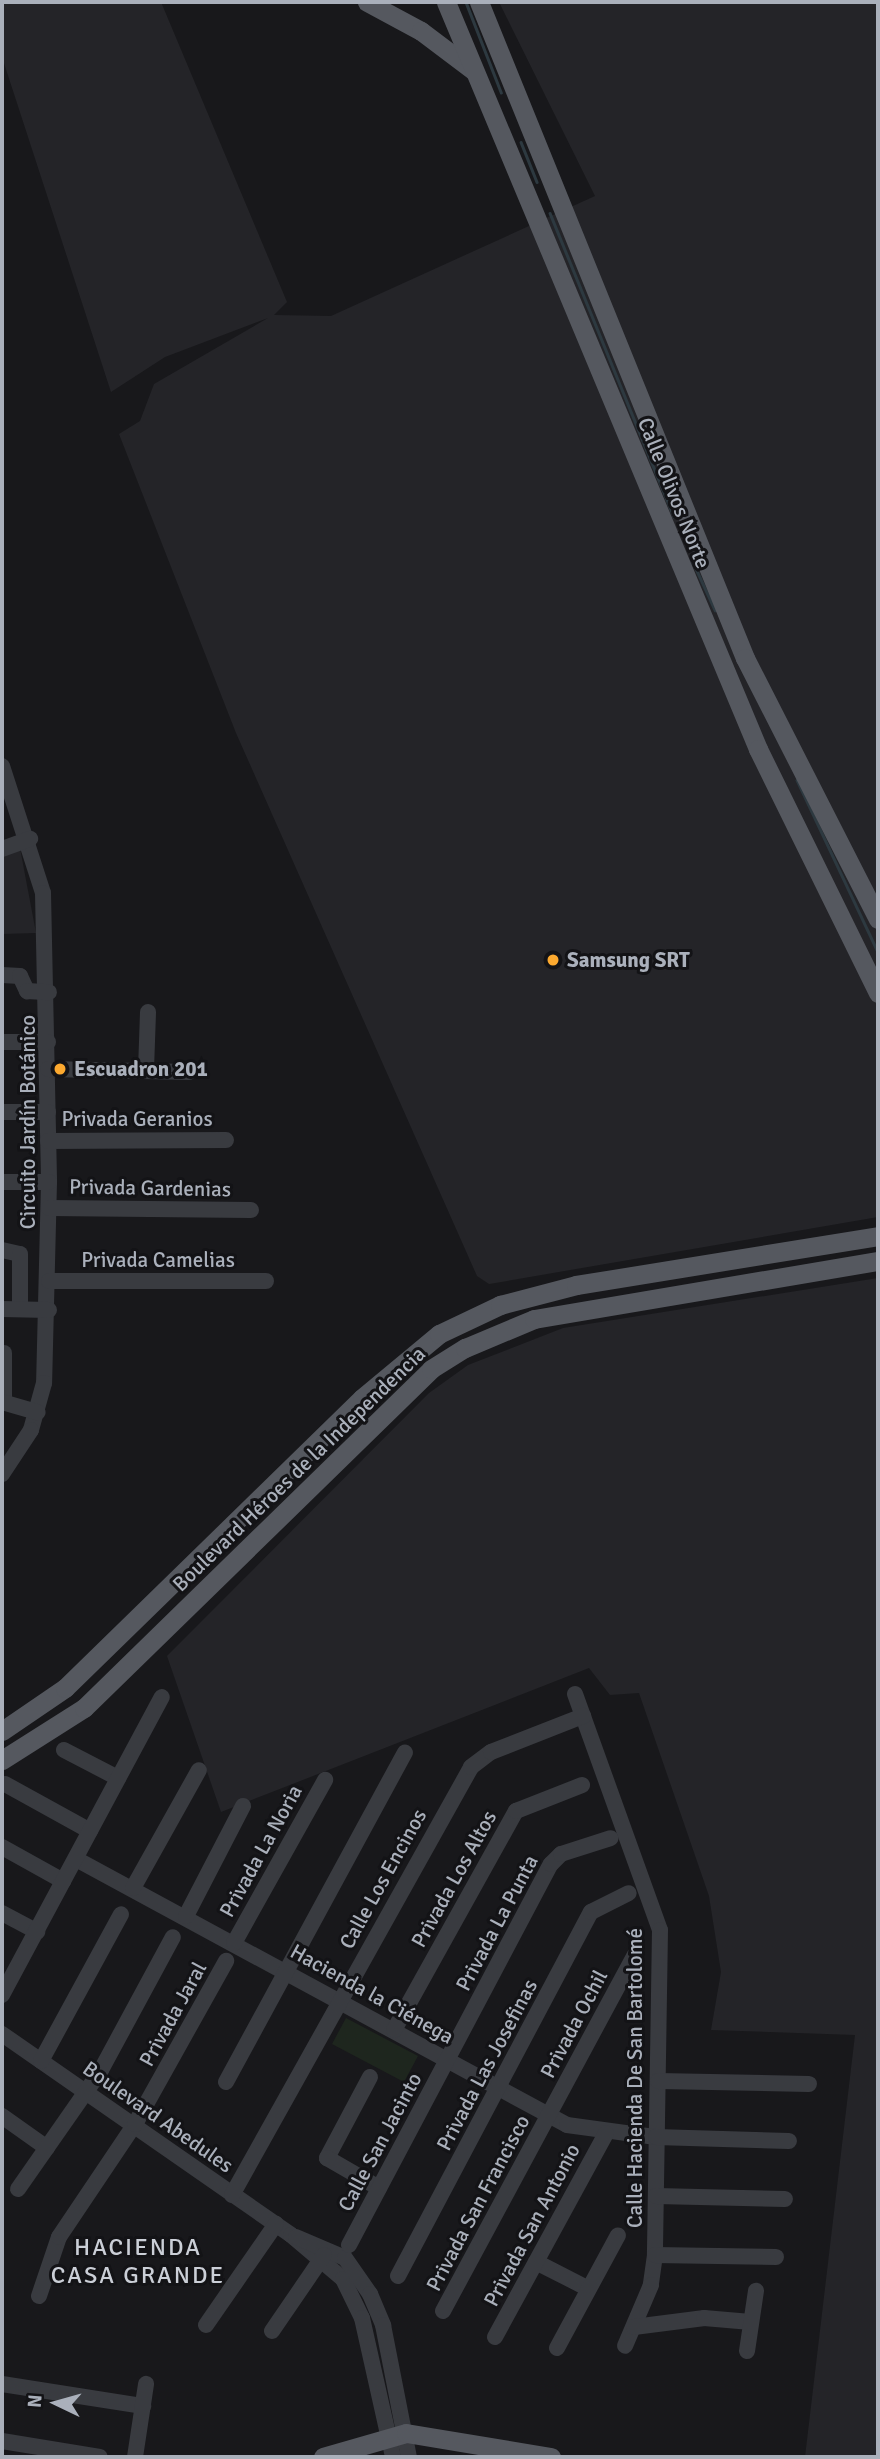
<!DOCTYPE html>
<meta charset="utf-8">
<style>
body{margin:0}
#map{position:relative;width:880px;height:2459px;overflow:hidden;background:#18181b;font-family:Signika,sans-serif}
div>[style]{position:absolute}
.built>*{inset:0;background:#242428}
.green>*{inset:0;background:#1e261e}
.stream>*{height:2.5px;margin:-1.25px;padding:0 1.25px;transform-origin:1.25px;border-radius:1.25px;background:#2d3940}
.minor>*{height:16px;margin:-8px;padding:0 8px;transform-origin:8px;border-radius:8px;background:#393b40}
.major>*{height:19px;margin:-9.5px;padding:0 9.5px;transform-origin:9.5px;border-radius:9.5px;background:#55585f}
.dots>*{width:19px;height:19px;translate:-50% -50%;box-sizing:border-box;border:4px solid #131316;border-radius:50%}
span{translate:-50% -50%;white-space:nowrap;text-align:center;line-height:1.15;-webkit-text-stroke:6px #131316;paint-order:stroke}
.street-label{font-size:21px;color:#aab0bb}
.poi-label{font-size:21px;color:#aab0bb;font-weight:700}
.left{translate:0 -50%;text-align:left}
.quarter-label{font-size:24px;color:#cbcfd7;letter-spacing:2px}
.frame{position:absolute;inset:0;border:4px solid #aab0bb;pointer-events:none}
.north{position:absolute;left:21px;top:2368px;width:70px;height:70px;-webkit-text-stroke:5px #131316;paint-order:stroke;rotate:275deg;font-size:19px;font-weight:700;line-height:28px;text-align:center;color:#aab0bb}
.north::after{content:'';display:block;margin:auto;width:24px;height:32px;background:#aab0bb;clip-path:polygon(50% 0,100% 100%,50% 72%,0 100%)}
</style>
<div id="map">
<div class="built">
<i style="clip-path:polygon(2px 2px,161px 2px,287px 302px,274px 315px,331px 316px,595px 196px,499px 2px,878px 2px,878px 1217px,489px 1284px,477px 1276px,236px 733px,119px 434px,140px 421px,154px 384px,268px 318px,165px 357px,111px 392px,2px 57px)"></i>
<i style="clip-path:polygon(20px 848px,36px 933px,2px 934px,2px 853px)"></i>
<i style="clip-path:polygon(878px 1278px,878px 2457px,805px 2457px,855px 2035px,711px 2030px,721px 1972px,709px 1896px,639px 1693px,610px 1695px,589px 1668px,221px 1812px,167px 1656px,429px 1393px,468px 1365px,563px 1328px)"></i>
</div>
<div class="green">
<i style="clip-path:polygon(346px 2018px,418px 2056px,404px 2082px,332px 2044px)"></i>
</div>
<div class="stream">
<i style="left:466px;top:2px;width:97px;rotate:68.7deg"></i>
<i style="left:521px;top:142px;width:43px;rotate:68.2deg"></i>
<i style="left:550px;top:213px;width:328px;rotate:67.8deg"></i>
<i style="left:693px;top:562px;width:53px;rotate:65.4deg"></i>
<i style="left:797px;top:780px;width:190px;rotate:64.8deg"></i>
</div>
<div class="minor">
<i style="left:2px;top:766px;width:133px;rotate:72.1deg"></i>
<i style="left:43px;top:893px;width:289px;rotate:88.8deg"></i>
<i style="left:49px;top:1182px;width:201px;rotate:91.4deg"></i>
<i style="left:44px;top:1383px;width:49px;rotate:105.5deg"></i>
<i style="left:31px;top:1430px;width:53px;rotate:123.4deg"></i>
<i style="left:2px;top:849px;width:30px;rotate:-20deg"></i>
<i style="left:2px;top:975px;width:18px;rotate:3deg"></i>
<i style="left:20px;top:976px;width:17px;rotate:65deg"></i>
<i style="left:27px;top:991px;width:22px;rotate:3deg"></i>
<i style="left:2px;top:1042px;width:46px"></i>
<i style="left:48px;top:1069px;width:141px;rotate:1.2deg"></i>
<i style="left:146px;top:1070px;width:58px;rotate:-88deg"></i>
<i style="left:2px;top:1112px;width:46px"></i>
<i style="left:48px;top:1141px;width:178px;rotate:-0.3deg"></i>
<i style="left:2px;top:1182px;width:47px"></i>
<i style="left:49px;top:1208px;width:202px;rotate:0.6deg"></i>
<i style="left:2px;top:1250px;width:18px;rotate:13deg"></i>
<i style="left:20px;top:1254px;width:55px;rotate:90deg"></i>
<i style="left:49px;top:1281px;width:217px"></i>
<i style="left:2px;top:1309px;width:47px;rotate:1.2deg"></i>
<i style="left:4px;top:1353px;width:49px;rotate:90deg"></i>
<i style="left:2px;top:1402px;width:37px;rotate:16deg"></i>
<i style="left:575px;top:1694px;width:251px;rotate:70.2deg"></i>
<i style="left:660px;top:1930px;width:325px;rotate:90.9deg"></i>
<i style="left:655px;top:2255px;width:30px;rotate:98deg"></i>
<i style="left:651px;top:2285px;width:66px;rotate:113.1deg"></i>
<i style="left:64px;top:1750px;width:61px;rotate:27.4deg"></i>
<i style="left:5px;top:1784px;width:97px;rotate:28.9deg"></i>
<i style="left:2px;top:1847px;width:70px;rotate:29.1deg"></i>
<i style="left:76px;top:1859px;width:558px;rotate:28.45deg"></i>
<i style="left:567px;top:2125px;width:90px;rotate:7.7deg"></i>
<i style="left:656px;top:2137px;width:133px;rotate:1.7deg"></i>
<i style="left:133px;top:1888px;width:135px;rotate:-60.8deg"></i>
<i style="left:2px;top:1913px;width:40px;rotate:28deg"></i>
<i style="left:186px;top:1916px;width:124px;rotate:-62.6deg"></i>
<i style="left:234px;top:1943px;width:187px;rotate:-60.8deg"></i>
<i style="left:2px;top:1995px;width:338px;rotate:-61.8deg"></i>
<i style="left:394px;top:2030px;width:251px;rotate:-60.9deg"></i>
<i style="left:516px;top:1811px;width:71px;rotate:-21.5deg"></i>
<i style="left:2px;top:2034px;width:352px;rotate:34.8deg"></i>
<i style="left:291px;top:2235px;width:68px;rotate:40.2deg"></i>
<i style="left:343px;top:2279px;width:43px;rotate:64deg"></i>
<i style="left:362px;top:2318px;width:142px;rotate:77.4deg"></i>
<i style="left:41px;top:2061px;width:167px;rotate:-61.4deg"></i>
<i style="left:370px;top:2077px;width:92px;rotate:118deg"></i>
<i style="left:327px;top:2158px;width:60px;rotate:30deg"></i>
<i style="left:658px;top:2081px;width:151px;rotate:1.1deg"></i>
<i style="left:226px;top:2082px;width:375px;rotate:-61.5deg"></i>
<i style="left:2px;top:2116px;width:55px;rotate:35.4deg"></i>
<i style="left:18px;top:2189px;width:145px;rotate:-55.1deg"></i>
<i style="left:101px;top:2070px;width:151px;rotate:-61.6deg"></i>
<i style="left:232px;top:2195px;width:490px;rotate:-60.8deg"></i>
<i style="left:471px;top:1767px;width:25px;rotate:-37deg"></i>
<i style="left:491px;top:1752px;width:99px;rotate:-21.4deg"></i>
<i style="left:656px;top:2196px;width:129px;rotate:1.3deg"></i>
<i style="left:296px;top:2237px;width:53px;rotate:23.2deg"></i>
<i style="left:345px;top:2258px;width:44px;rotate:55.2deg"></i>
<i style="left:370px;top:2294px;width:34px;rotate:67deg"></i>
<i style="left:383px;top:2325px;width:135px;rotate:78.9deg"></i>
<i style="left:349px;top:2245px;width:431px;rotate:-62.1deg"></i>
<i style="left:551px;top:1864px;width:14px;rotate:-45deg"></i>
<i style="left:561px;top:1854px;width:52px;rotate:-17.7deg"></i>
<i style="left:655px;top:2255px;width:121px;rotate:0.9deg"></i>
<i style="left:536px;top:2262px;width:59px;rotate:27deg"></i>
<i style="left:398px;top:2276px;width:412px;rotate:-62.1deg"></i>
<i style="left:591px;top:1912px;width:42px;rotate:-26.6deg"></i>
<i style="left:39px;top:2296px;width:62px;rotate:-71.3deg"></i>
<i style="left:59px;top:2237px;width:136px;rotate:-56.1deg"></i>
<i style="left:135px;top:2124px;width:187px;rotate:-60.8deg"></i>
<i style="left:443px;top:2311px;width:408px;rotate:-61.7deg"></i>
<i style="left:206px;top:2325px;width:123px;rotate:-55.3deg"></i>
<i style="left:634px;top:2327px;width:71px;rotate:-7.3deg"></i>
<i style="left:704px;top:2318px;width:47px;rotate:4.9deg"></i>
<i style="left:272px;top:2331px;width:92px;rotate:-55.6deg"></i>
<i style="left:495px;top:2337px;width:232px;rotate:-61.4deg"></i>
<i style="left:557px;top:2348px;width:128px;rotate:-61.6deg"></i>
<i style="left:747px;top:2351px;width:61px;rotate:-81.5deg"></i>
<i style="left:2px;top:2384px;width:143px;rotate:8.9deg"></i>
<i style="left:2px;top:2441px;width:99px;rotate:9.3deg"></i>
<i style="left:135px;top:2457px;width:74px;rotate:-81.4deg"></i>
</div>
<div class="major">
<i style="left:367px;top:2px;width:61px;rotate:28.2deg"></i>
<i style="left:421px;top:31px;width:66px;rotate:37deg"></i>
<i style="left:446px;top:2px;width:810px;rotate:67.33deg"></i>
<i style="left:758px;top:749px;width:272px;rotate:63.8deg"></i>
<i style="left:479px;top:2px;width:708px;rotate:67.93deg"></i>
<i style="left:745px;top:658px;width:293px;rotate:63deg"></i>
<i style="left:2px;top:1731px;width:76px;rotate:-34.3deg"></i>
<i style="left:65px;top:1688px;width:415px;rotate:-44.3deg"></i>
<i style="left:362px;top:1398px;width:100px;rotate:-39.7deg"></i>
<i style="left:439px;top:1334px;width:68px;rotate:-25.4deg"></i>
<i style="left:500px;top:1305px;width:79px;rotate:-14.7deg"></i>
<i style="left:576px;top:1285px;width:306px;rotate:-9.2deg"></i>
<i style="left:2px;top:1760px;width:97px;rotate:-32.4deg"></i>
<i style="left:84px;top:1708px;width:485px;rotate:-44.3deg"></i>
<i style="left:431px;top:1369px;width:40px;rotate:-32deg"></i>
<i style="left:465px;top:1348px;width:75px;rotate:-22.8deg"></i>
<i style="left:534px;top:1319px;width:349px;rotate:-9.6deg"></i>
<i style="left:323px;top:2457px;width:86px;rotate:-16.1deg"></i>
<i style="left:406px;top:2433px;width:147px;rotate:9.4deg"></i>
</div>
<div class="dots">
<i style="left:553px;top:960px;background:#fca92f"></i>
<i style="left:60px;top:1069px;background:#fca92f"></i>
</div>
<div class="street-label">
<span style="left:674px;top:493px;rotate:68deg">Calle Olivos Norte</span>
<span style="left:137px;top:1119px">Privada Geranios</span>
<span style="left:28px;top:1122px;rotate:-90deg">Circuito Jardín Botánico</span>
<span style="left:150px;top:1188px;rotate:1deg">Privada Gardenias</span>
<span style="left:158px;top:1260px">Privada Camelias</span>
<span style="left:299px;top:1469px;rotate:-44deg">Boulevard Héroes de la Independencia</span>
<span style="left:261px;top:1851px;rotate:-61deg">Privada La Noria</span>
<span style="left:383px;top:1879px;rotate:-61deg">Calle Los Encinos</span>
<span style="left:454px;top:1879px;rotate:-61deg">Privada Los Altos</span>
<span style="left:497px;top:1923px;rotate:-62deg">Privada La Punta</span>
<span style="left:372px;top:1994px;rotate:29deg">Hacienda la Ciénega</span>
<span style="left:173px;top:2014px;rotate:-61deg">Privada Jaral</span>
<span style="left:574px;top:2024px;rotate:-62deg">Privada Ochil</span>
<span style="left:487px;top:2065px;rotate:-62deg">Privada Las Josefinas</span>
<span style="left:635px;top:2078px;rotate:-90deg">Calle Hacienda De San Bartolomé</span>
<span style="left:158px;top:2117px;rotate:35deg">Boulevard Abedules</span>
<span style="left:380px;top:2142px;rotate:-62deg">Calle San Jacinto</span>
<span style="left:478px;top:2203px;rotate:-62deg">Privada San Francisco</span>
<span style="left:532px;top:2225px;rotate:-62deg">Privada San Antonio</span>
</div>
<div class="poi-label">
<span class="left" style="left:567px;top:960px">Samsung SRT</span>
<span class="left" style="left:74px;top:1069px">Escuadron 201</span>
</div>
<div class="quarter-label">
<span style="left:138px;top:2262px">HACIENDA<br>CASA GRANDE</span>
</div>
<div class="frame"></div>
<div class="north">N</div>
</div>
